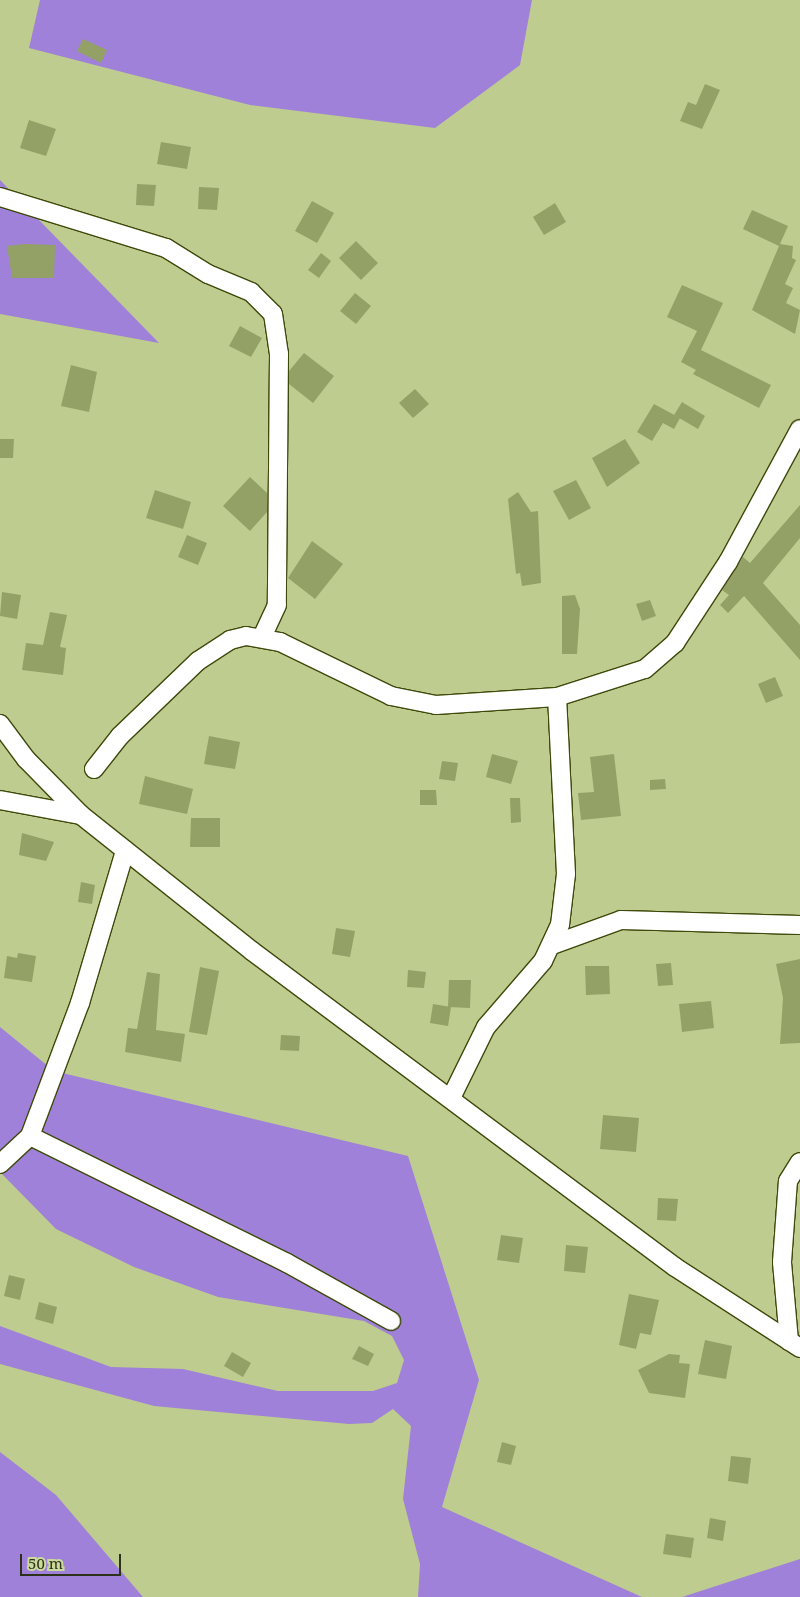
<!DOCTYPE html>
<style>
body{margin:0}
#map{position:relative;width:800px;height:1597px;overflow:hidden;background:#becd8f;font-family:"Noto Serif",serif}
div>[style]{position:absolute}
.green>*{inset:0;background:#a081d9}
.building>*{inset:0;background:#93a166}
.roads{filter:drop-shadow(1px 0 #3e490a) drop-shadow(-1px 0 #3e490a) drop-shadow(0 1px #3e490a) drop-shadow(0 -1px #3e490a)}
.minor>*{height:18px;margin:-9px;padding:0 9px;transform-origin:9px;border-radius:9px;background:#fff}
span{translate:-50% -50%;white-space:nowrap;text-align:center;line-height:1.15;-webkit-text-stroke:5px #cbda9c;paint-order:stroke}
.scale{position:absolute;left:20px;top:1554px;width:101px;height:22px;box-sizing:border-box;border:2px solid #2c3219;border-top:0;padding-left:6px;font-size:15px;line-height:18px;white-space:nowrap;color:#2c3219;-webkit-text-stroke:4px #cbda9c;paint-order:stroke}
</style>
<div id="map">
<div class="green">
<i style="clip-path:polygon(40px 0,532px 0,520px 65px,435px 128px,250px 105px,29px 48px)"></i>
<i style="clip-path:polygon(0 180px,159px 343px,0 314px)"></i>
<i style="clip-path:polygon(0 1027px,54px 1071px,408px 1156px,479px 1380px,442px 1507px,642px 1597px,418px 1597px,420px 1564px,403px 1499px,411px 1426px,393px 1409px,372px 1423px,349px 1424px,154px 1406px,0 1364px,0 1326px,111px 1367px,183px 1369px,278px 1391px,373px 1391px,397px 1383px,404px 1360px,392px 1336px,364px 1321px,218px 1297px,134px 1267px,56px 1229px,0 1172px)"></i>
<i style="clip-path:polygon(0 1452px,56px 1495px,143px 1597px,0 1597px)"></i>
<i style="clip-path:polygon(800px 1559px,800px 1597px,682px 1597px)"></i>
</div>
<div class="building">
<i style="clip-path:polygon(83px 39px,107px 50px,101px 63px,77px 51px)"></i>
<i style="clip-path:polygon(705px 84px,720px 90px,702px 129px,680px 121px,688px 102px,696px 105px)"></i>
<i style="clip-path:polygon(29px 120px,56px 129px,46px 156px,20px 148px)"></i>
<i style="clip-path:polygon(161px 142px,191px 147px,187px 169px,157px 164px)"></i>
<i style="clip-path:polygon(137px 184px,156px 185px,154px 206px,136px 205px)"></i>
<i style="clip-path:polygon(199px 187px,219px 188px,217px 210px,198px 209px)"></i>
<i style="clip-path:polygon(312px 201px,334px 213px,317px 243px,295px 231px)"></i>
<i style="clip-path:polygon(555px 203px,566px 222px,544px 235px,533px 217px)"></i>
<i style="clip-path:polygon(752px 210px,788px 226px,780px 244px,793px 246px,792px 258px,796px 260px,785px 284px,793px 288px,786px 303px,800px 310px,795px 334px,752px 310px,779px 246px,743px 229px)"></i>
<i style="clip-path:polygon(356px 241px,378px 263px,361px 280px,339px 258px)"></i>
<i style="clip-path:polygon(24px 244px,55px 245px,54px 278px,12px 278px,7px 246px)"></i>
<i style="clip-path:polygon(321px 253px,331px 261px,319px 278px,308px 270px)"></i>
<i style="clip-path:polygon(682px 285px,723px 303px,701px 350px,771px 385px,759px 408px,693px 374px,696px 370px,681px 362px,697px 331px,667px 317px)"></i>
<i style="clip-path:polygon(355px 293px,371px 306px,356px 324px,340px 311px)"></i>
<i style="clip-path:polygon(240px 326px,262px 338px,251px 357px,229px 346px)"></i>
<i style="clip-path:polygon(304px 353px,334px 376px,313px 403px,289px 384px,289px 371px)"></i>
<i style="clip-path:polygon(71px 365px,97px 372px,89px 412px,61px 406px)"></i>
<i style="clip-path:polygon(415px 389px,429px 404px,413px 418px,399px 403px)"></i>
<i style="clip-path:polygon(682px 402px,705px 416px,698px 429px,674px 415px)"></i>
<i style="clip-path:polygon(654px 404px,680px 418px,674px 429px,663px 423px,652px 441px,637px 432px)"></i>
<i style="clip-path:polygon(0 439px,14px 439px,13px 458px,0 458px)"></i>
<i style="clip-path:polygon(625px 439px,640px 463px,607px 487px,592px 458px)"></i>
<i style="clip-path:polygon(250px 477px,267px 493px,267px 512px,250px 531px,223px 506px)"></i>
<i style="clip-path:polygon(576px 480px,591px 508px,569px 520px,553px 491px)"></i>
<i style="clip-path:polygon(155px 490px,191px 502px,183px 529px,146px 518px)"></i>
<i style="clip-path:polygon(518px 492px,531px 512px,538px 511px,541px 583px,522px 586px,520px 573px,516px 574px,508px 499px)"></i>
<i style="clip-path:polygon(800px 505px,800px 538px,763px 583px,800px 625px,800px 660px,744px 596px,728px 613px,720px 605px,729px 595px,722px 590px,743px 557px,750px 563px)"></i>
<i style="clip-path:polygon(187px 535px,207px 543px,198px 565px,178px 557px)"></i>
<i style="clip-path:polygon(312px 541px,343px 564px,315px 599px,288px 578px)"></i>
<i style="clip-path:polygon(2px 592px,21px 595px,17px 619px,0 616px)"></i>
<i style="clip-path:polygon(575px 595px,580px 609px,577px 654px,562px 654px,562px 596px)"></i>
<i style="clip-path:polygon(650px 600px,656px 616px,642px 621px,636px 604px)"></i>
<i style="clip-path:polygon(50px 612px,67px 615px,60px 647px,66px 648px,63px 675px,22px 670px,26px 643px,43px 645px)"></i>
<i style="clip-path:polygon(775px 677px,783px 696px,766px 703px,758px 684px)"></i>
<i style="clip-path:polygon(209px 736px,240px 742px,235px 769px,204px 764px)"></i>
<i style="clip-path:polygon(492px 754px,518px 761px,511px 784px,486px 777px)"></i>
<i style="clip-path:polygon(614px 754px,621px 816px,581px 820px,578px 793px,594px 792px,590px 757px)"></i>
<i style="clip-path:polygon(442px 761px,458px 763px,455px 781px,439px 779px)"></i>
<i style="clip-path:polygon(145px 776px,193px 789px,187px 814px,139px 804px)"></i>
<i style="clip-path:polygon(665px 779px,666px 789px,650px 790px,650px 780px)"></i>
<i style="clip-path:polygon(420px 790px,436px 790px,437px 805px,420px 805px)"></i>
<i style="clip-path:polygon(510px 798px,520px 798px,521px 822px,511px 823px)"></i>
<i style="clip-path:polygon(191px 818px,220px 818px,220px 847px,190px 847px)"></i>
<i style="clip-path:polygon(22px 833px,54px 842px,46px 861px,19px 855px)"></i>
<i style="clip-path:polygon(81px 882px,95px 885px,92px 904px,78px 902px)"></i>
<i style="clip-path:polygon(336px 928px,355px 931px,350px 957px,332px 954px)"></i>
<i style="clip-path:polygon(18px 953px,36px 956px,32px 982px,4px 978px,7px 956px,17px 958px)"></i>
<i style="clip-path:polygon(800px 959px,800px 1043px,780px 1044px,783px 998px,776px 964px)"></i>
<i style="clip-path:polygon(671px 963px,673px 985px,658px 986px,656px 964px)"></i>
<i style="clip-path:polygon(585px 966px,609px 966px,610px 994px,586px 995px)"></i>
<i style="clip-path:polygon(200px 967px,219px 971px,207px 1035px,189px 1032px)"></i>
<i style="clip-path:polygon(408px 970px,426px 972px,424px 988px,407px 987px)"></i>
<i style="clip-path:polygon(147px 972px,160px 974px,156px 1030px,185px 1034px,181px 1062px,125px 1052px,128px 1028px,137px 1029px)"></i>
<i style="clip-path:polygon(449px 980px,471px 980px,470px 1008px,448px 1007px)"></i>
<i style="clip-path:polygon(711px 1001px,714px 1028px,682px 1032px,679px 1004px)"></i>
<i style="clip-path:polygon(433px 1004px,451px 1007px,448px 1026px,430px 1023px)"></i>
<i style="clip-path:polygon(281px 1035px,300px 1036px,299px 1051px,280px 1050px)"></i>
<i style="clip-path:polygon(603px 1115px,639px 1118px,636px 1152px,600px 1149px)"></i>
<i style="clip-path:polygon(658px 1198px,678px 1199px,676px 1221px,657px 1220px)"></i>
<i style="clip-path:polygon(501px 1235px,523px 1238px,519px 1263px,497px 1260px)"></i>
<i style="clip-path:polygon(566px 1245px,588px 1247px,585px 1273px,564px 1271px)"></i>
<i style="clip-path:polygon(9px 1275px,25px 1279px,20px 1300px,4px 1296px)"></i>
<i style="clip-path:polygon(629px 1294px,659px 1300px,651px 1335px,640px 1333px,636px 1349px,619px 1345px)"></i>
<i style="clip-path:polygon(39px 1302px,57px 1307px,53px 1324px,35px 1319px)"></i>
<i style="clip-path:polygon(705px 1340px,732px 1346px,726px 1379px,698px 1374px)"></i>
<i style="clip-path:polygon(359px 1346px,374px 1354px,368px 1366px,352px 1359px)"></i>
<i style="clip-path:polygon(232px 1352px,251px 1363px,243px 1377px,224px 1366px)"></i>
<i style="clip-path:polygon(669px 1354px,680px 1355px,679px 1363px,690px 1364px,685px 1398px,649px 1393px,638px 1370px)"></i>
<i style="clip-path:polygon(502px 1442px,516px 1446px,511px 1465px,497px 1462px)"></i>
<i style="clip-path:polygon(731px 1456px,751px 1458px,748px 1484px,728px 1481px)"></i>
<i style="clip-path:polygon(710px 1518px,726px 1521px,723px 1541px,707px 1538px)"></i>
<i style="clip-path:polygon(666px 1534px,694px 1538px,691px 1558px,663px 1554px)"></i>
</div>
<div class="roads">
<div class="minor">
<i style="left:0;top:197px;width:174px;rotate:17.1deg"></i>
<i style="left:166px;top:248px;width:49px;rotate:31.8deg"></i>
<i style="left:208px;top:274px;width:47px;rotate:22.7deg"></i>
<i style="left:251px;top:292px;width:31px;rotate:45deg"></i>
<i style="left:273px;top:314px;width:40px;rotate:81.5deg"></i>
<i style="left:279px;top:354px;width:251px;rotate:90.5deg"></i>
<i style="left:277px;top:605px;width:35px;rotate:115deg"></i>
<i style="left:0;top:724px;width:44px;rotate:53.4deg"></i>
<i style="left:26px;top:759px;width:78px;rotate:45.5deg"></i>
<i style="left:81px;top:815px;width:218px;rotate:38.5deg"></i>
<i style="left:252px;top:951px;width:528px;rotate:36.76deg"></i>
<i style="left:675px;top:1267px;width:149px;rotate:32.9deg"></i>
<i style="left:94px;top:769px;width:42px;rotate:-51.8deg"></i>
<i style="left:120px;top:736px;width:108px;rotate:-43.9deg"></i>
<i style="left:198px;top:661px;width:38px;rotate:-33deg"></i>
<i style="left:230px;top:640px;width:16px;rotate:-14deg"></i>
<i style="left:246px;top:636px;width:35px;rotate:10deg"></i>
<i style="left:280px;top:642px;width:123px;rotate:25.9deg"></i>
<i style="left:391px;top:696px;width:46px;rotate:11.3deg"></i>
<i style="left:436px;top:705px;width:121px;rotate:-3.8deg"></i>
<i style="left:557px;top:697px;width:92px;rotate:-17.7deg"></i>
<i style="left:645px;top:669px;width:40px;rotate:-41deg"></i>
<i style="left:675px;top:643px;width:97px;rotate:-56.8deg"></i>
<i style="left:728px;top:562px;width:151px;rotate:-61.6deg"></i>
<i style="left:0;top:800px;width:82px;rotate:10.5deg"></i>
<i style="left:552px;top:945px;width:73px;rotate:-19.9deg"></i>
<i style="left:621px;top:920px;width:179px;rotate:1.6deg"></i>
<i style="left:451px;top:1098px;width:79px;rotate:-63.8deg"></i>
<i style="left:486px;top:1027px;width:87px;rotate:-49.2deg"></i>
<i style="left:543px;top:961px;width:40px;rotate:-65deg"></i>
<i style="left:560px;top:925px;width:51px;rotate:-83.3deg"></i>
<i style="left:566px;top:874px;width:177px;rotate:-92.9deg"></i>
<i style="left:30px;top:1136px;width:287px;rotate:26.3deg"></i>
<i style="left:287px;top:1263px;width:119px;rotate:29.1deg"></i>
<i style="left:0;top:1164px;width:41px;rotate:-43deg"></i>
<i style="left:30px;top:1136px;width:142px;rotate:-69.4deg"></i>
<i style="left:80px;top:1003px;width:159px;rotate:-73.5deg"></i>
<i style="left:789px;top:1341px;width:79px;rotate:-95.1deg"></i>
<i style="left:782px;top:1262px;width:81px;rotate:-85.8deg"></i>
<i style="left:788px;top:1181px;width:22px;rotate:-58deg"></i>
</div>
</div>
<div class="scale">50 m</div>
</div>
